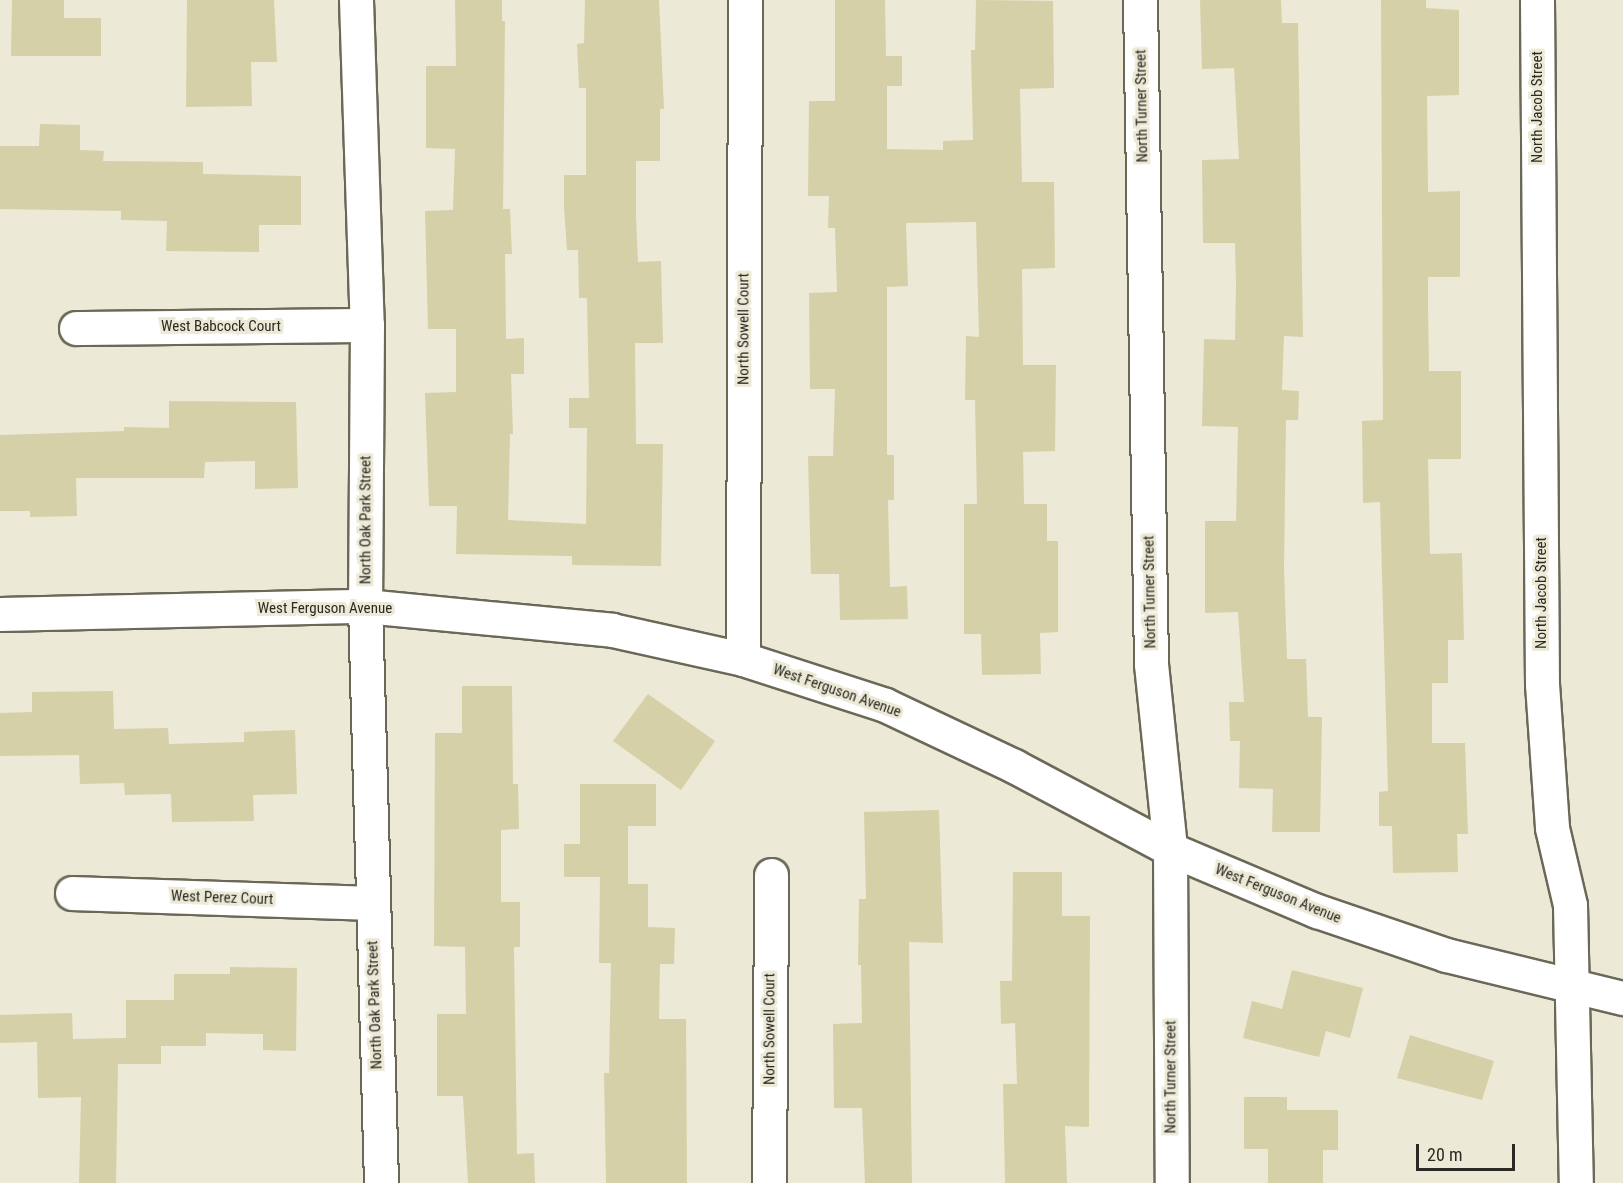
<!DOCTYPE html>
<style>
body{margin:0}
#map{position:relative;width:1623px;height:1183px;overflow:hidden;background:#ece9d6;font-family:"Roboto Condensed",sans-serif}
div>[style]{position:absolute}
.building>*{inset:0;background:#d5d0a7}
.roads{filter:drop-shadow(2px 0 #6b6857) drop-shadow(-2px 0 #6b6857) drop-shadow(0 2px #6b6857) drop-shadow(0 -2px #6b6857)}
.street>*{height:33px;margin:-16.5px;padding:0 16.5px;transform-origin:16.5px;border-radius:16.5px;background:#fff}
.secondary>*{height:33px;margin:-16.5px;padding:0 16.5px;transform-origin:16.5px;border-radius:16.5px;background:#fff}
span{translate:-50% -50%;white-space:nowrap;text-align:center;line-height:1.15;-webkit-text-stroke:6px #ece9d6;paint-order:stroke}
.street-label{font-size:15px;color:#2a2922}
.scale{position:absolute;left:1416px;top:1144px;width:99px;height:27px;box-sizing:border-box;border:3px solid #2a2922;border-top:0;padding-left:8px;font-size:18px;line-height:21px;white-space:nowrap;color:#2a2922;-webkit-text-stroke:4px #ece9d6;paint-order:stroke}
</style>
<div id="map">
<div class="building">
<i style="clip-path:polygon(12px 0,64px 0,64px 18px,101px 18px,101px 56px,11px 56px)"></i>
<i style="clip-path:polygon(187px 0,274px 0,277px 62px,251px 62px,252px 106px,186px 107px)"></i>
<i style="clip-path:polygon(455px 0,502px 0,502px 21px,505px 21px,503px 209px,510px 209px,512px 254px,505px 254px,506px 339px,524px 338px,524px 374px,511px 374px,513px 434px,510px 434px,508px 520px,586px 524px,587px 428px,569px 428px,569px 398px,589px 398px,587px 298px,579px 298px,578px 250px,567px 250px,564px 207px,564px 175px,586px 175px,586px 88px,579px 88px,577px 44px,584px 43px,585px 0,659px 0,664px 109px,660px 109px,660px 161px,636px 161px,636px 216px,638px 262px,661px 261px,663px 343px,635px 343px,636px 444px,663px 444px,661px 566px,572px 565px,572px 556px,456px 554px,457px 506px,429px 506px,425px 393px,456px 392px,456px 329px,428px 329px,425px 211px,453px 210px,455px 149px,426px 148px,426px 66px,456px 66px)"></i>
<i style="clip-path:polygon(835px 0,885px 0,886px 56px,902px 56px,902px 86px,887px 86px,887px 149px,943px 150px,943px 141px,973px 140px,971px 50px,975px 50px,976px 0,1053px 1px,1054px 88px,1020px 89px,1022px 182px,1054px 182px,1055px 268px,1022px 269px,1023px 365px,1056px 365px,1055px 451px,1023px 452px,1024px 504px,1047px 504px,1047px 541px,1058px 541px,1058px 632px,1040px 633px,1041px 674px,982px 675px,981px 634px,964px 634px,964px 504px,977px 504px,975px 400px,965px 400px,966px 336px,979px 337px,976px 222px,906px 223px,908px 286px,887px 287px,887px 455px,894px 455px,894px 500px,888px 500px,890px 587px,907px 586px,908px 619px,840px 620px,839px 574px,811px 574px,808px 456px,833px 456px,835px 389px,810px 389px,809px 293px,837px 292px,835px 228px,828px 228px,829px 196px,808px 196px,809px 101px,835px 101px)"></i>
<i style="clip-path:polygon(1200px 0,1281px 0,1282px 23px,1298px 23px,1303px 337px,1284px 336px,1282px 390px,1299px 391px,1298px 420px,1286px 420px,1284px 568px,1287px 659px,1306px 659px,1308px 717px,1322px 717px,1320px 832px,1272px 832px,1273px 789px,1239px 788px,1240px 741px,1230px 741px,1229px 702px,1244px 702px,1238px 612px,1205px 613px,1205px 521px,1236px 521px,1238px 427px,1202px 426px,1204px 339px,1235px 340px,1236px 285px,1235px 243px,1203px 243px,1202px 160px,1239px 159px,1234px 68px,1202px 69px)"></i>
<i style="clip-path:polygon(1381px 0,1426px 0,1426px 8px,1459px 10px,1459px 95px,1427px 96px,1428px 192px,1460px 191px,1460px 277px,1428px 277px,1428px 306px,1429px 371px,1461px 371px,1461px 459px,1428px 459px,1430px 554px,1462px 553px,1464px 640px,1448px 640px,1448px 683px,1432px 683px,1432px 743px,1465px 743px,1468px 834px,1457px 834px,1458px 872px,1393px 873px,1392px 826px,1379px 826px,1379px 792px,1388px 791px,1380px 502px,1363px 503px,1362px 421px,1383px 420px)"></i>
<i style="clip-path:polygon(40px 124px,80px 125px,80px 150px,104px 151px,103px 161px,203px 162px,203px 174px,301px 176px,301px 225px,259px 225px,259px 252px,166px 251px,167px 221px,121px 220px,121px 211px,0 209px,0 146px,39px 146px)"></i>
<i style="clip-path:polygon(169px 401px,296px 402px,298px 488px,255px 489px,255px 461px,205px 462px,204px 478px,76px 478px,77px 516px,30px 517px,30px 511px,0 511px,0 435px,124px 431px,124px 427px,169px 428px)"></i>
<i style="clip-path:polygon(462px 686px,512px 686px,513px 784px,518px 784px,519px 829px,501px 830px,501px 902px,520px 902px,520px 947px,514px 947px,517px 1154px,534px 1153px,535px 1183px,468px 1183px,463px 1096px,437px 1096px,437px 1014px,466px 1014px,465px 947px,434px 946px,435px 733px,462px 733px)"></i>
<i style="clip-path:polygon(113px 691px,114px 729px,168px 728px,169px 744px,244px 742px,244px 732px,295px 730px,297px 794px,253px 795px,254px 821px,172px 822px,171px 794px,125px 795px,124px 783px,80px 784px,79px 755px,0 756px,0 713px,32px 712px,32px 692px)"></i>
<i style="clip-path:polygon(648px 694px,715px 741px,681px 790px,613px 741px)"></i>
<i style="clip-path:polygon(580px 784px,656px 784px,656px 826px,628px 826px,628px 884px,648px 884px,648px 927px,675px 928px,674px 964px,660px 964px,659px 1019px,686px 1019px,687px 1183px,606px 1183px,604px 1073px,609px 1073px,611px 963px,599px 963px,600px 877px,564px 877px,564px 844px,580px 844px)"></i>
<i style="clip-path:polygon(939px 810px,943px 943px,909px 942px,912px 1183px,865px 1183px,862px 1108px,834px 1108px,833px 1024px,862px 1023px,861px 965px,858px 965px,859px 899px,866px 899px,864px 812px)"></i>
<i style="clip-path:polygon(1013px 872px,1062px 872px,1062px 916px,1090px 916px,1089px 1127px,1065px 1126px,1067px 1183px,1005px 1183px,1003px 1084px,1017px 1084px,1015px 1023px,1001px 1024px,1000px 981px,1012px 981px)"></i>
<i style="clip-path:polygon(230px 967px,297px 968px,296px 1051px,263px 1050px,263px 1034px,206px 1033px,206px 1046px,161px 1046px,161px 1064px,118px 1064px,116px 1183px,79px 1183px,81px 1097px,38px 1098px,37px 1042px,0 1043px,0 1015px,72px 1013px,73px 1039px,126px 1038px,126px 1000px,174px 1000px,174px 974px,230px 974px)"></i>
<i style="clip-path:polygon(1292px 970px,1363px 988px,1350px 1038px,1326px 1031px,1319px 1057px,1243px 1038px,1252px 1001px,1282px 1009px)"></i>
<i style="clip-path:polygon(1410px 1035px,1494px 1061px,1482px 1100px,1397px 1078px)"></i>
<i style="clip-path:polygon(1244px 1097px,1287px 1097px,1287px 1110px,1338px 1110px,1338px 1150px,1323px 1150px,1323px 1183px,1268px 1183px,1268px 1149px,1244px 1149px)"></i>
</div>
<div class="roads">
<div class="street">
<i style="left:356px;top:0;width:325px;rotate:88.1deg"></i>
<i style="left:367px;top:325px;width:281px;rotate:90.4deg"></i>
<i style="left:365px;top:606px;width:577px;rotate:88.41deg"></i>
<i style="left:1140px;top:0;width:664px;rotate:89.05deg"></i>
<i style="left:1151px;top:664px;width:186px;rotate:84.1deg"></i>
<i style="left:1170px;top:849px;width:334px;rotate:89.7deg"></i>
<i style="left:1537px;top:0;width:684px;rotate:89.58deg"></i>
<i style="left:1542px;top:684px;width:144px;rotate:86deg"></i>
<i style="left:1552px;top:828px;width:79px;rotate:76.8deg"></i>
<i style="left:1570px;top:905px;width:278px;rotate:88.8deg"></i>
<i style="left:76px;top:328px;width:291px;rotate:-0.6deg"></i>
<i style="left:743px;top:659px;width:659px;rotate:-89.83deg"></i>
<i style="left:72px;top:893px;width:300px;rotate:1.9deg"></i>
<i style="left:769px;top:1183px;width:308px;rotate:-89.6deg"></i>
</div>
<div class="secondary">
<i style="left:0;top:614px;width:365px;rotate:-1.3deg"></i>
<i style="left:365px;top:606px;width:248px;rotate:5.5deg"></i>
<i style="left:612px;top:630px;width:134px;rotate:12.5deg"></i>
<i style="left:743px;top:659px;width:149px;rotate:17.9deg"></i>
<i style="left:885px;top:705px;width:143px;rotate:25.3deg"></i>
<i style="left:1014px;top:766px;width:177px;rotate:28deg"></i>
<i style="left:1170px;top:849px;width:160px;rotate:22.9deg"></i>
<i style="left:1317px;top:911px;width:136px;rotate:18.8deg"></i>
<i style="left:1446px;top:955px;width:182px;rotate:13.7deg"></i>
</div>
</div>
<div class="street-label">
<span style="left:1142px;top:106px;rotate:-91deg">North Turner Street</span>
<span style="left:1538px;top:107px;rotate:-90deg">North Jacob Street</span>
<span style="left:221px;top:327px">West Babcock Court</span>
<span style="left:744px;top:329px;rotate:-90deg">North Sowell Court</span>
<span style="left:366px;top:520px;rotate:-90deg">North Oak Park Street</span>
<span style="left:1150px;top:592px;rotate:-91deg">North Turner Street</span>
<span style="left:1542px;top:593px;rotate:-90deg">North Jacob Street</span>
<span style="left:325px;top:609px">West Ferguson Avenue</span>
<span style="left:837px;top:691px;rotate:19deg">West Ferguson Avenue</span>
<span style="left:1278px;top:894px;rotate:22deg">West Ferguson Avenue</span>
<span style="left:222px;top:898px;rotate:2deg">West Perez Court</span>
<span style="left:375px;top:1005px;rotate:-92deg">North Oak Park Street</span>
<span style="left:770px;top:1029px;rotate:-90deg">North Sowell Court</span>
<span style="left:1171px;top:1077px;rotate:-90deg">North Turner Street</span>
</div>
<div class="scale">20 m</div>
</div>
